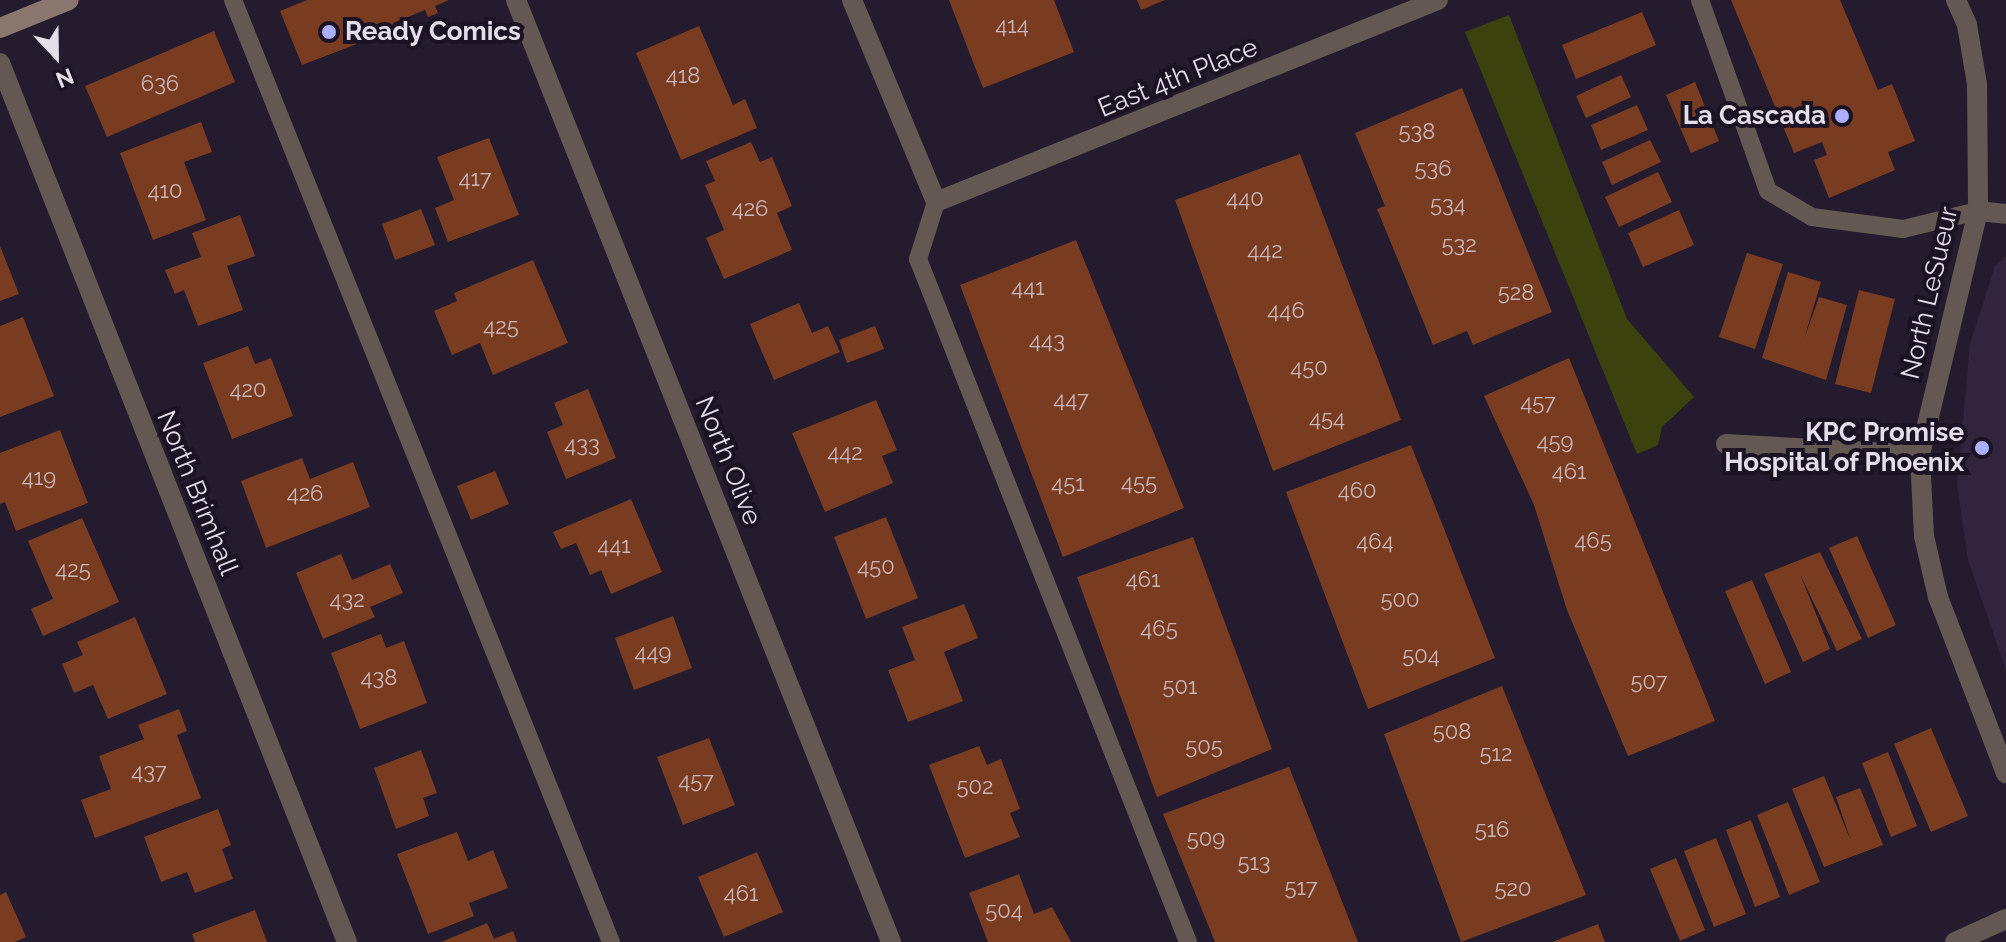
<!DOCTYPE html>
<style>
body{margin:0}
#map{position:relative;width:2006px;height:942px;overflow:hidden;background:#241b2e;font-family:Raleway,sans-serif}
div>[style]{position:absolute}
.built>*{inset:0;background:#31253d}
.green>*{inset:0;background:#3c420e}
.building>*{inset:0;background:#7a3c21}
.service>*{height:18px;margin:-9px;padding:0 9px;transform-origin:9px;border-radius:9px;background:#645853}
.minor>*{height:20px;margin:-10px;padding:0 10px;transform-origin:10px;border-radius:10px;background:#645853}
.secondary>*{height:20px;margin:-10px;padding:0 10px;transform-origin:10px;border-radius:10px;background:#8a7870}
.dots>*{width:22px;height:22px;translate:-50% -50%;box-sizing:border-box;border:4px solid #1b1224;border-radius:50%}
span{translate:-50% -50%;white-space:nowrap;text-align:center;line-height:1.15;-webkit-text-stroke:8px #1b1224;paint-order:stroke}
.number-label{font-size:22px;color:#c9b6b8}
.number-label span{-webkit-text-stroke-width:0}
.poi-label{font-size:26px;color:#e3deea;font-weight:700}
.left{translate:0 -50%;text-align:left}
.right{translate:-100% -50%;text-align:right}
.street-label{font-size:26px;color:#e3deea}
.north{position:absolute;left:16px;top:16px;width:80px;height:80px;-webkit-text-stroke:6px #1b1224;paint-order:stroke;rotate:158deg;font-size:22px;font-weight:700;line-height:32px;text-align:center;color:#e3deea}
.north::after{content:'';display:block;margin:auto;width:28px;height:36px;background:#e3deea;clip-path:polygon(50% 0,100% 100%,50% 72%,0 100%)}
</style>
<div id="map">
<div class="built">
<i style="clip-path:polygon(2006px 256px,2006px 670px,1968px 560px,1957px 484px,1970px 344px,1995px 266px)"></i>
</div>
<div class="green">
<i style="clip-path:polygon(1509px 15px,1627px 319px,1694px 397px,1662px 427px,1658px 445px,1637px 454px,1465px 32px)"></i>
</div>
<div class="building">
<i style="clip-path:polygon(307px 0,449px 0,435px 6px,438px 13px,428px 17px,425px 10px,393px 23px,396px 30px,381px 35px,378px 29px,359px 36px,362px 42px,302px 65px,280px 11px)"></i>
<i style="clip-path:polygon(949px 0,1054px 0,1074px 52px,983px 88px)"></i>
<i style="clip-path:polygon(1137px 0,1165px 0,1141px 10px)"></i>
<i style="clip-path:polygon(1731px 0,1840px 0,1878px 90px,1892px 84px,1915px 141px,1888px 152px,1895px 170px,1829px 198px,1814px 160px,1827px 155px,1822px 142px,1794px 153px)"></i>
<i style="clip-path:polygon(1642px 12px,1656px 45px,1576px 79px,1562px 45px)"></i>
<i style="clip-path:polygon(699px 26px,733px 105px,745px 99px,757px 128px,681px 160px,636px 53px)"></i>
<i style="clip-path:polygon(214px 31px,235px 82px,107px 137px,85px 86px)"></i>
<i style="clip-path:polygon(1621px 75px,1631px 97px,1586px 118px,1576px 96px)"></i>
<i style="clip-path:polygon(1695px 82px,1719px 141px,1691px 153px,1666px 95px)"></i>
<i style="clip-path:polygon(1462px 88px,1552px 312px,1473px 345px,1467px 331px,1433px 345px,1377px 209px,1385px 206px,1355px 133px)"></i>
<i style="clip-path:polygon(1637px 105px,1648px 130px,1601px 150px,1591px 125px)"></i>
<i style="clip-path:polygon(201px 122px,212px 152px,184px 162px,206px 220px,153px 240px,120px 153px)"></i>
<i style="clip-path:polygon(489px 138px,519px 215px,448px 242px,435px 208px,454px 200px,437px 157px)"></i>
<i style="clip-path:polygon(1650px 140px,1661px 162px,1612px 185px,1602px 162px)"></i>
<i style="clip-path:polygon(751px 142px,760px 162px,772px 157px,792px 206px,777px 213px,792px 250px,724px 279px,706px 238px,724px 230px,705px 185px,715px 181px,706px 161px)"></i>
<i style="clip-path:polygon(1300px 154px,1401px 420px,1273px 471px,1175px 200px)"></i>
<i style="clip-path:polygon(1658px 172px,1672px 202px,1619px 227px,1605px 197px)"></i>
<i style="clip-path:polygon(421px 209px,435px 245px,395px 260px,382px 224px)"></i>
<i style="clip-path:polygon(1679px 210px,1694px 245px,1643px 267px,1628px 233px)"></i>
<i style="clip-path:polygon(240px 215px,255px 256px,227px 266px,243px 310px,198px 326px,184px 290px,175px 294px,165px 270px,201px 257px,192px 233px)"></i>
<i style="clip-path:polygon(1076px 240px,1184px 508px,1063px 557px,960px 285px)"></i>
<i style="clip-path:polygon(0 246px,19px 294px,0 301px)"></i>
<i style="clip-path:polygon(1747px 253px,1783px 264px,1755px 349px,1719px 337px)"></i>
<i style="clip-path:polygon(533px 260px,568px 343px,493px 375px,480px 343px,452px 355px,434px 311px,457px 301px,454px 293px)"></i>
<i style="clip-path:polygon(1788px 272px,1821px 282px,1804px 339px,1819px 297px,1847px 305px,1826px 380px,1762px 358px)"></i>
<i style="clip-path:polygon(1859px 290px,1895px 299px,1871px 393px,1835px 384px)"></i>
<i style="clip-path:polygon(799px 303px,812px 333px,828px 326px,840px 352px,774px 380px,750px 324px)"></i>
<i style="clip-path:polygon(23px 317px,54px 396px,0 417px,0 326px)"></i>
<i style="clip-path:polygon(875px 326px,884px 349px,847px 363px,839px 340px)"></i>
<i style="clip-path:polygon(248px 346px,255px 364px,271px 358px,293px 416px,232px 439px,203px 363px)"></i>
<i style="clip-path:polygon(1569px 358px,1715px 721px,1628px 756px,1567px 610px,1534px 505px,1484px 396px)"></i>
<i style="clip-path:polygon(588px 389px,616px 458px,566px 479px,547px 432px,563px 425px,554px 403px)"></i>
<i style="clip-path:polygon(876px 400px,897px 450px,882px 456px,893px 483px,825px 512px,792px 433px)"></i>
<i style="clip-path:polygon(60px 430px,88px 503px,16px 531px,5px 502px,0 504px,0 453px)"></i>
<i style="clip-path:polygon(1411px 445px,1495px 658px,1368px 709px,1286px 492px)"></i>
<i style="clip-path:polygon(302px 458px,310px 479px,353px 462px,370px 507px,266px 548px,241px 481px)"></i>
<i style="clip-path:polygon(495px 471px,509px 504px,471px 520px,457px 486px)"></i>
<i style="clip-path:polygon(631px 499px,662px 572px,611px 594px,601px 570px,590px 575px,576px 543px,561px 549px,553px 532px)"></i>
<i style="clip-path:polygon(886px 517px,918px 598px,866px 619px,834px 537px)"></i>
<i style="clip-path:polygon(82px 518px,119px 602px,43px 636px,31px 609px,53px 599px,28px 541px)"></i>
<i style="clip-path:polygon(1857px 536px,1896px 625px,1868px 638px,1829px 548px)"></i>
<i style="clip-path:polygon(1193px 537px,1272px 749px,1157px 797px,1077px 577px)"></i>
<i style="clip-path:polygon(1820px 552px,1862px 639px,1837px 651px,1800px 574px,1830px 649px,1803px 662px,1764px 574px)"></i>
<i style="clip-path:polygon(341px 554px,352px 580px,390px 564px,403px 593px,370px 607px,375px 617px,323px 639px,296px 573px)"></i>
<i style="clip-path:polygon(1752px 580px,1791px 672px,1765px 684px,1725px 591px)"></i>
<i style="clip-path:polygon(964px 604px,978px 638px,944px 652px,963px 701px,908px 722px,888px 670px,915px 660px,902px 627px)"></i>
<i style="clip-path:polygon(673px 616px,692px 668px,634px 690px,615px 638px)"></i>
<i style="clip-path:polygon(135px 617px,167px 694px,108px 719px,93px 685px,74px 693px,62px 664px,83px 655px,77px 642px)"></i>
<i style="clip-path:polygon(381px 634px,386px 648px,404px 641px,427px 703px,360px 729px,331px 653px)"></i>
<i style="clip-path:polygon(1502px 686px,1586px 895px,1461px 942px,1384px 734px)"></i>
<i style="clip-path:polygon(179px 709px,187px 731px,177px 735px,201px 798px,95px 838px,81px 800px,111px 789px,99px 756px,144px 739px,138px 725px)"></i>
<i style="clip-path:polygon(1931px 728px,1968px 816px,1931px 832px,1894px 744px)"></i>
<i style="clip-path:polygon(709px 738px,735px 805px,683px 825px,657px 757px)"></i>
<i style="clip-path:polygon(979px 746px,987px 765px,1001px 759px,1020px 809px,1010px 813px,1020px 837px,965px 858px,929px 765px)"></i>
<i style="clip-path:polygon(421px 750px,437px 793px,423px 798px,429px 816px,396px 829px,374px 768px)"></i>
<i style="clip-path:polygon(1888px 752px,1917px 826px,1891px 837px,1862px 763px)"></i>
<i style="clip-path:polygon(1289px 767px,1358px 942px,1215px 942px,1163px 814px)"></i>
<i style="clip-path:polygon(1824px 776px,1851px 841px,1836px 797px,1860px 788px,1883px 845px,1824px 867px,1792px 789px)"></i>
<i style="clip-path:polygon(1788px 802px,1820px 882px,1789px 895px,1757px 815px)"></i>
<i style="clip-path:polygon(218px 809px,231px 845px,222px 849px,233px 879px,195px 893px,187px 872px,161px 882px,144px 837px)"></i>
<i style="clip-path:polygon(1751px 820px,1780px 897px,1755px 907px,1726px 830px)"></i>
<i style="clip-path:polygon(457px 832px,468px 861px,493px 850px,508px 888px,469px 903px,474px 916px,428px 934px,397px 854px)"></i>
<i style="clip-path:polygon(1716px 838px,1746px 914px,1714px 927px,1684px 851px)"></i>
<i style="clip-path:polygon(757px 852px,783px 912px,724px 937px,698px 877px)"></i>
<i style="clip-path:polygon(1676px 858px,1705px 930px,1680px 941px,1650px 869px)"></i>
<i style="clip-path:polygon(1019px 874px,1034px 914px,1052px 907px,1071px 942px,988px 942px,969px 893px)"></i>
<i style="clip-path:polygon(6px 892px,26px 937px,15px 942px,0 942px,0 895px)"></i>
<i style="clip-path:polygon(255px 910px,267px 942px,195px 942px,192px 934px)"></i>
<i style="clip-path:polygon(487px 923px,494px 939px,513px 931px,517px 942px,441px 942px)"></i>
<i style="clip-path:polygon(1598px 924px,1605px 942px,1552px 942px)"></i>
</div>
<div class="service">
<i style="left:233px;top:0;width:1015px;rotate:68.14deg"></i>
<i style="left:1700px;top:0;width:203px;rotate:70.4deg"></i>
<i style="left:1768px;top:191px;width:51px;rotate:30.6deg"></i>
<i style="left:1812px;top:217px;width:92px;rotate:7.5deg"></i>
<i style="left:1903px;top:229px;width:77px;rotate:-13.5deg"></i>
<i style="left:936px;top:202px;width:60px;rotate:107.5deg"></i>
<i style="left:918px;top:259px;width:734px;rotate:68.43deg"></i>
</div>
<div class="minor">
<i style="left:516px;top:0;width:1014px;rotate:68.29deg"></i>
<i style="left:852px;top:0;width:219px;rotate:67.4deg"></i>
<i style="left:936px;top:202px;width:541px;rotate:-21.92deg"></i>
<i style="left:1956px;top:0;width:27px;rotate:66deg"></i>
<i style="left:1967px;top:25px;width:60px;rotate:80.4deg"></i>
<i style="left:1977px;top:84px;width:127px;rotate:89.5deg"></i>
<i style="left:1978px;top:211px;width:251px;rotate:103.4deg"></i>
<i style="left:1920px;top:455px;width:81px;rotate:87.2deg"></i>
<i style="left:1924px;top:536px;width:63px;rotate:77.1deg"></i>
<i style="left:1938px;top:597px;width:189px;rotate:68.9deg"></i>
<i style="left:0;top:63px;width:945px;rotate:68.46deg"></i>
<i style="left:1978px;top:211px;width:28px;rotate:6deg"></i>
<i style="left:1726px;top:444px;width:194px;rotate:3.2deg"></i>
<i style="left:1955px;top:942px;width:56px;rotate:-24.3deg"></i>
</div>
<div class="secondary">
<i style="left:0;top:28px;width:74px;rotate:-22.1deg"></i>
</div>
<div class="dots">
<i style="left:329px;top:32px;background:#acaffb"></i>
<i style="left:1842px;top:116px;background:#acaffb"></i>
<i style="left:1982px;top:448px;background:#acaffb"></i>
</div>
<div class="number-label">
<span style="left:1012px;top:26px">414</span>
<span style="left:683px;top:76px">418</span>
<span style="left:160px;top:84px">636</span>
<span style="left:1417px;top:132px">538</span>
<span style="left:1433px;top:169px">536</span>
<span style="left:475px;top:179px">417</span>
<span style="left:165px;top:191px">410</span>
<span style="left:1245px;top:199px">440</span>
<span style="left:1448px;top:205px">534</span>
<span style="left:750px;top:209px">426</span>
<span style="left:1459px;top:245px">532</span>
<span style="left:1265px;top:251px">442</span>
<span style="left:1028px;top:288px">441</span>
<span style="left:1516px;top:293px">528</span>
<span style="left:1286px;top:311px">446</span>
<span style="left:501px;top:327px">425</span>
<span style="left:1047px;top:341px">443</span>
<span style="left:1309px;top:368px">450</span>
<span style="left:248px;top:390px">420</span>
<span style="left:1071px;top:400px">447</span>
<span style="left:1538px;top:403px">457</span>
<span style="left:1327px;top:419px">454</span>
<span style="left:1555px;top:442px">459</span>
<span style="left:582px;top:445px">433</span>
<span style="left:845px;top:453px">442</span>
<span style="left:1569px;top:472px">461</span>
<span style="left:39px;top:478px">419</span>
<span style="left:1139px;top:483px">455</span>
<span style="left:1068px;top:484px">451</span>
<span style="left:1357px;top:491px">460</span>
<span style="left:305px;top:494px">426</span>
<span style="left:1593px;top:541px">465</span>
<span style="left:1375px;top:542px">464</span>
<span style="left:614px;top:546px">441</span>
<span style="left:876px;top:567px">450</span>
<span style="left:73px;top:570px">425</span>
<span style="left:1143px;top:580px">461</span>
<span style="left:347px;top:600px">432</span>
<span style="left:1400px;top:600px">500</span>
<span style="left:1159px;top:629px">465</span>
<span style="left:653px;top:653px">449</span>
<span style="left:1421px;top:656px">504</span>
<span style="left:379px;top:678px">438</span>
<span style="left:1649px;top:682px">507</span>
<span style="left:1180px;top:687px">501</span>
<span style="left:1452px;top:732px">508</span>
<span style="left:1204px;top:747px">505</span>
<span style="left:1496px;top:754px">512</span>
<span style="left:149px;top:772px">437</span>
<span style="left:696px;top:781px">457</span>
<span style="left:975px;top:787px">502</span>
<span style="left:1492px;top:830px">516</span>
<span style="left:1206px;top:839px">509</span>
<span style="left:1254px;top:863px">513</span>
<span style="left:1301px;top:888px">517</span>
<span style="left:1513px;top:889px">520</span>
<span style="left:741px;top:894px">461</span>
<span style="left:1004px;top:911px">504</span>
</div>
<div class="poi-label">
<span class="left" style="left:345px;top:32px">Ready Comics</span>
<span class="right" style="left:1826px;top:116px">La Cascada</span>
<span class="right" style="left:1964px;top:448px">KPC Promise<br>Hospital of Phoenix</span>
</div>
<div class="street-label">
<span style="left:1178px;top:78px;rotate:-22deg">East 4th Place</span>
<span style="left:1930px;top:293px;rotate:-77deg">North LeSueur</span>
<span style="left:728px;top:461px;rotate:68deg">North Olive</span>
<span style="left:197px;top:493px;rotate:68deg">North Brimhall</span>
</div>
<div class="north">N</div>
</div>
